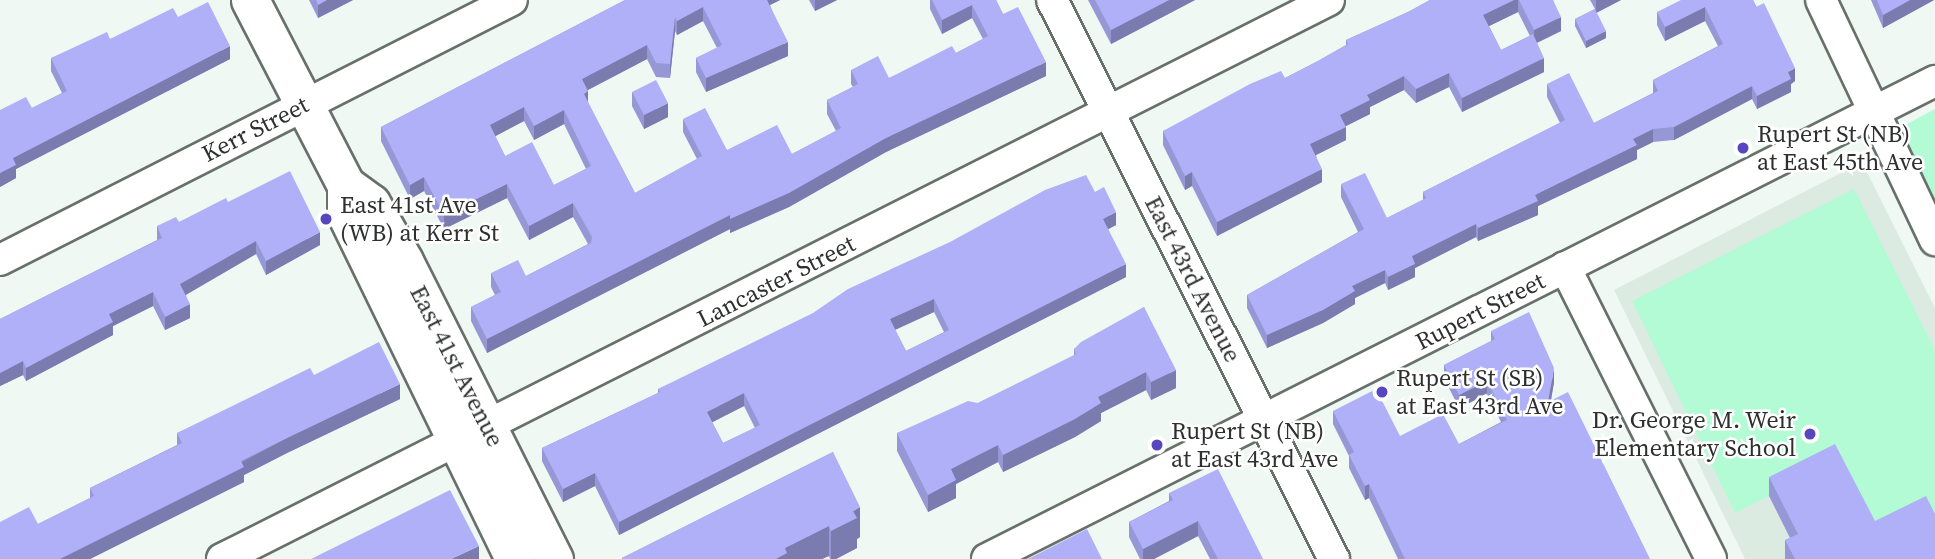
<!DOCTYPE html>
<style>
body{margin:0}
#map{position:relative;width:1935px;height:559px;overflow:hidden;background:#eff8f2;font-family:"Source Serif 4",serif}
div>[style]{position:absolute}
.built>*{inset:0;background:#dcebe2}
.green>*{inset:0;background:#b3fbd4}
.roads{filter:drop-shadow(2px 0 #68706b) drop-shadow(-2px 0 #68706b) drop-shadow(0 2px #68706b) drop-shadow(0 -2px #68706b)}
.minor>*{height:30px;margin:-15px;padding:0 15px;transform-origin:15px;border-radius:15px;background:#fff}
.major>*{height:37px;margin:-18.5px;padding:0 18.5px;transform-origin:18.5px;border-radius:18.5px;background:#fff}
.wall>*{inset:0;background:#9697d5}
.shaded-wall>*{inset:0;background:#7a7bae}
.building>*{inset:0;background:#afb0f8}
.dots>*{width:19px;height:19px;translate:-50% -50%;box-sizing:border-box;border:4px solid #fff;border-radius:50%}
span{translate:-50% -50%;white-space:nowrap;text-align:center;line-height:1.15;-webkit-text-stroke:5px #fff;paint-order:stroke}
.street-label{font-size:24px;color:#2d302e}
.poi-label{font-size:24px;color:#2d302e}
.left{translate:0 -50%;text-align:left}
.right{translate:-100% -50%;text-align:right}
</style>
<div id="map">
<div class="built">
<i style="clip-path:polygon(1862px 162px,1935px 308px,1935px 559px,1745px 559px,1614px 290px)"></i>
</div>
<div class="green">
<i style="clip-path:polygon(1935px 109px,1935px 199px,1900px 137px,1905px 125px)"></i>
<i style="clip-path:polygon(1854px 189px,1935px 350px,1935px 524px,1875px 541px,1835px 463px,1735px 513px,1632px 301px)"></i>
</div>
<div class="roads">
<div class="minor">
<i style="left:1052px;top:0;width:626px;rotate:63.23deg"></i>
<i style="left:1821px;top:0;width:266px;rotate:64.6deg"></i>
<i style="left:0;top:260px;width:574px;rotate:-26.92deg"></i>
<i style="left:1565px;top:267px;width:326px;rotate:63.4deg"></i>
<i style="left:222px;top:559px;width:1240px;rotate:-26.79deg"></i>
<i style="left:987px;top:559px;width:1062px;rotate:-26.76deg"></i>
</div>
<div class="major">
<i style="left:250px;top:0;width:208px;rotate:62.6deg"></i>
<i style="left:346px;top:185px;width:31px;rotate:36deg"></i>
<i style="left:371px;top:203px;width:67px;rotate:60.4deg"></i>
<i style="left:404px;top:261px;width:334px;rotate:63.3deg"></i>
<i style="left:346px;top:185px;width:29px;rotate:90deg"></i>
<i style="left:346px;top:214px;width:384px;rotate:64deg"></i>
</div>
</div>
<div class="wall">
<i style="clip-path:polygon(309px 0,353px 0,318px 18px)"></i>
<i style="clip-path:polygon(evenodd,625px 0,780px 0,770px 5px,788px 56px,706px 92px,696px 72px,696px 58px,717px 48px,703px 21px,677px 35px,675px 31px,670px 78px,656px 77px,647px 59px,588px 90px,588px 103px,635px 193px,697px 159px,683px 132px,683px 119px,727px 150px,792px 154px,836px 131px,827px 114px,827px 100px,853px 87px,851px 84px,851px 70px,889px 78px,956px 53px,983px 39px,972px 18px,942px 34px,930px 9px,930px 0,996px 0,1003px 14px,1046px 76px,886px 152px,789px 207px,730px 233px,730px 229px,487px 353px,471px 321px,471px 307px,495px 295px,491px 287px,491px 273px,526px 276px,588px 244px,573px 217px,529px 240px,507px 198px,444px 229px,424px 191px,410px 199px,381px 141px,381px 127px,625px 0,524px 121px,534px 140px,564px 124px,586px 169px,554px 185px,505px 156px,495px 136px,524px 121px)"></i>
<i style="clip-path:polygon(809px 0,837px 0,815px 11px)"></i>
<i style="clip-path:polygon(1088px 0,1195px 0,1111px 44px)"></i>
<i style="clip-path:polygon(evenodd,1430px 0,1553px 0,1561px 31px,1537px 43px,1544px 72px,1462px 112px,1449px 87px,1416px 103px,1404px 90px,1370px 107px,1370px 114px,1346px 126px,1346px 140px,1316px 155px,1322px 182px,1217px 236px,1192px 186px,1185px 190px,1163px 145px,1163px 131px,1285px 78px,1318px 61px,1346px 45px,1346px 40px,1408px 12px,1430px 0,1518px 12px,1530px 36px,1501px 50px,1489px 26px,1518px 12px)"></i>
<i style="clip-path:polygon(1590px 0,1621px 0,1596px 13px,1606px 38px,1586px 48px,1575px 26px,1575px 19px,1595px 9px)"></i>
<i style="clip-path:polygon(1753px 0,1795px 81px,1791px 84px,1791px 92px,1757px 109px,1752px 99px,1674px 140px,1653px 142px,1637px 150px,1637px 159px,1538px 206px,1538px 215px,1478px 241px,1476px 237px,1415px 268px,1415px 277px,1388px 290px,1385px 283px,1355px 298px,1355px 304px,1323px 323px,1267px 348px,1247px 308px,1247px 295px,1358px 232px,1341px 197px,1341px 184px,1387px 218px,1423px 200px,1423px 192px,1560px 123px,1547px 97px,1547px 84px,1594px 123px,1653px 93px,1653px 80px,1718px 46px,1705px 21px,1665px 41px,1657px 25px,1657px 12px)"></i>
<i style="clip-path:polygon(1871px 0,1934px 0,1883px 28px)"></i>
<i style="clip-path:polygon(178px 17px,230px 59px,16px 169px,16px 178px,0 187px,32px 108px,62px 93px,51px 71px,51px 58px)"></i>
<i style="clip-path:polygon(632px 92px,668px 117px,644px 129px,632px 106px)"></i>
<i style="clip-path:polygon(evenodd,1095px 192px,1116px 225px,1108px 229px,1126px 277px,619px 535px,595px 486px,563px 502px,542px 461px,542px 448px,658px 393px,658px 389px,1095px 192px,934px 312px,944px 332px,906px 351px,895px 330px,934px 312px,1095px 192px,744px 406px,755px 428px,723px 443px,712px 422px,744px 406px)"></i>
<i style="clip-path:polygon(228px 202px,320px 245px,266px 275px,256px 254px,186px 295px,190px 318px,165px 330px,153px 306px,113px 326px,113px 335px,26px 381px,23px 375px,0 386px,0 319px,157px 240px,157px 226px,179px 222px)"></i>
<i style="clip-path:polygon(1144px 307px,1176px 388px,1151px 400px,1146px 390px,1101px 413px,1101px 421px,1075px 437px,1003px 472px,998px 462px,956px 484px,956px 498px,928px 512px,897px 451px,897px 433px,978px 403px,1074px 356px,1074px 349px)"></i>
<i style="clip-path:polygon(1491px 331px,1554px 382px,1551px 401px,1650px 559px,1398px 559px,1369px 498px,1365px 500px,1349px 468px,1349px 456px,1333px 424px,1333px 411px,1400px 436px,1459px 444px,1501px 422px,1487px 394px,1459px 408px,1444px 378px,1444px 365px,1491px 341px)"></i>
<i style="clip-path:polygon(314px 375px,400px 399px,287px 453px,244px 475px,244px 482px,90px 559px,0 559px,38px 524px,90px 498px,90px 488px,177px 445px,177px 433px)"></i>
<i style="clip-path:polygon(833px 452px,860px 537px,857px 539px,857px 548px,836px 559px,830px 559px,829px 556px,822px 559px,622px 559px,622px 558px)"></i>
<i style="clip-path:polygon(1769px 477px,1875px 521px,1935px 559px,1785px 559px,1785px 540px,1790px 538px,1769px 496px)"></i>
<i style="clip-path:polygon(1169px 493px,1263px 559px,1210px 559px,1198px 536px,1154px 559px,1140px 559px,1129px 537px,1129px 522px,1169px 501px)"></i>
</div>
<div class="shaded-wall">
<i style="clip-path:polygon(327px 0,353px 0,318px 18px,318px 5px)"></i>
<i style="clip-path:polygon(764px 0,780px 0,764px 8px)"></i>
<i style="clip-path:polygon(815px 0,837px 0,815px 11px)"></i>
<i style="clip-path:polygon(1169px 0,1195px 0,1111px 44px,1111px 30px)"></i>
<i style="clip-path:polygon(1514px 0,1518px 0,1518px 12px,1483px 29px,1483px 15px)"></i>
<i style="clip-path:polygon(1596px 0,1621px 0,1596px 13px)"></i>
<i style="clip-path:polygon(1910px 0,1934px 0,1883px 28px,1883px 15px)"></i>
<i style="clip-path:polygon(972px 5px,972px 18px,942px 34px,942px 20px)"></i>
<i style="clip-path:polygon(703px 7px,703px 21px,677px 35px,677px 21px)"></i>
<i style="clip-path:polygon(1705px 7px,1705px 21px,1665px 41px,1665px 27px)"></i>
<i style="clip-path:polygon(675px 17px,675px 31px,670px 78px,670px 64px)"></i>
<i style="clip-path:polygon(1561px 17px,1561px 31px,1534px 44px,1534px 30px)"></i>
<i style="clip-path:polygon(1606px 31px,1606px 38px,1586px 48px,1586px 41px)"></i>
<i style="clip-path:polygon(788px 42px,788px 56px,706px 92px,706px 78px)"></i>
<i style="clip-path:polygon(647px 45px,647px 59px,582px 93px,582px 79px)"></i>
<i style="clip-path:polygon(230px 46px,230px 59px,16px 169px,16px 178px,0 187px,0 173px,13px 158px)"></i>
<i style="clip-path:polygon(1544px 58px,1544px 72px,1462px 112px,1462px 98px)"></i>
<i style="clip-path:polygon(1046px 62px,1046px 76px,886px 152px,789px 207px,730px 233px,730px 229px,487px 353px,487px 339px,730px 215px,886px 138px)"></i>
<i style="clip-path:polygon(1795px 68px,1795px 81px,1791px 84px,1791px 92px,1757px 109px,1757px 96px,1788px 72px)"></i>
<i style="clip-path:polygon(1449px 73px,1449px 87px,1416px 103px,1416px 89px)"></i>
<i style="clip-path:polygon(1404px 76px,1404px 90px,1370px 107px,1370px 114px,1340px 129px,1340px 115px,1367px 95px)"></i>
<i style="clip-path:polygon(1752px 86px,1752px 99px,1674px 140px,1674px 127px)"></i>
<i style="clip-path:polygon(588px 91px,588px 105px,584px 94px)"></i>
<i style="clip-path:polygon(668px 103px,668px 117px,644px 129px,644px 115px)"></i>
<i style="clip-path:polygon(524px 107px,524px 121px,490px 139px,490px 125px)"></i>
<i style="clip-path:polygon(564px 110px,564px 124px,534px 140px,534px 126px)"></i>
<i style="clip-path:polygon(1346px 127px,1346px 140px,1310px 158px,1310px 144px)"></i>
<i style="clip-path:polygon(1653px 129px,1653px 142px,1637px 150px,1637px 159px,1538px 206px,1538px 215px,1478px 241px,1478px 228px,1633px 139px)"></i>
<i style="clip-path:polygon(1322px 169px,1322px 182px,1217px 236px,1217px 222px)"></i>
<i style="clip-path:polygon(1192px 172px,1192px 186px,1185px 190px,1185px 176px)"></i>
<i style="clip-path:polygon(424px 177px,424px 191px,410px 199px,410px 185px)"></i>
<i style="clip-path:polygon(507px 184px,507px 198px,444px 229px,444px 215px)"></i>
<i style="clip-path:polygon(573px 203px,573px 217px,529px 240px,529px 226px)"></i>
<i style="clip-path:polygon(1116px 212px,1116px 225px,1103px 232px,1103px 219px)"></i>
<i style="clip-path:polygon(1476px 224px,1476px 237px,1415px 268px,1415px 277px,1388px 290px,1388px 277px,1412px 256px)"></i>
<i style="clip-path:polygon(320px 232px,320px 245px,266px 275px,266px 261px)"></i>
<i style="clip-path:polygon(256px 241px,256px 254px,180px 298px,180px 284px)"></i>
<i style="clip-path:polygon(1126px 264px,1126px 277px,619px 535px,619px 522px)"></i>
<i style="clip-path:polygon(1385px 270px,1385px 283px,1355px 298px,1355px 304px,1323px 323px,1267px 348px,1267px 335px,1352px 286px)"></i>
<i style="clip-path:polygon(153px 292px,153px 306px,113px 326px,113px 335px,26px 381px,26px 368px,109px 314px)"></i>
<i style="clip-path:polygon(934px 299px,934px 312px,890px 332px,890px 319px)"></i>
<i style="clip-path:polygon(190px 304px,190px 318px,165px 330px,165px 317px)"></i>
<i style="clip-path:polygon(23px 361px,23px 375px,0 386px,0 373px)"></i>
<i style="clip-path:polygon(1554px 368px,1554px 382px,1548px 416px,1548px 402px)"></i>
<i style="clip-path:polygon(1176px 370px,1176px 388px,1151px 400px,1151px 382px)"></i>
<i style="clip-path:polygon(1146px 372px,1146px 390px,1101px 413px,1101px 421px,1075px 437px,1003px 472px,1003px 455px,1098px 397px)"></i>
<i style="clip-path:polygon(1487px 381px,1487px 394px,1459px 408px,1459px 395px)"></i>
<i style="clip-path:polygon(400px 384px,400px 399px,287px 453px,244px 475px,244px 482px,90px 559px,60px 559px,287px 438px)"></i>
<i style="clip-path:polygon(744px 393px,744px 406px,707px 425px,707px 412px)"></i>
<i style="clip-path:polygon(998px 445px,998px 462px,956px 484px,956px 498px,928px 512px,928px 495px,951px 469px)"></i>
<i style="clip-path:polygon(595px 473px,595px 486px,563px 502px,563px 489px)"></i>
<i style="clip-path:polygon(1369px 484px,1369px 498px,1365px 500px,1365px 486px)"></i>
<i style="clip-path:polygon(860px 507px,860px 537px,857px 539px,857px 548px,836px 559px,831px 559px,831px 531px,853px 511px)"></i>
<i style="clip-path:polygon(1198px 521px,1198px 536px,1154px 559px,1143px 559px,1143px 549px)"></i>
<i style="clip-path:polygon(829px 526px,829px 556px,822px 559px,776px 559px,785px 548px)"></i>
<i style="clip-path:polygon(479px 546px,479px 559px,451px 559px)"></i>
</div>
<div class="building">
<i style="clip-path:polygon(316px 0,327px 0,318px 5px)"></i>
<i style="clip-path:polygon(evenodd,625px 0,767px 0,788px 42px,706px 78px,696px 58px,722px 45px,703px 7px,677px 21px,675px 17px,670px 64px,656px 63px,647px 45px,582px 79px,588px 91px,584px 94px,635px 193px,702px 156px,683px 119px,705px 108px,727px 150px,777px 125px,792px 154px,841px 128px,827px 100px,858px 84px,851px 70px,878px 56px,889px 78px,952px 46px,956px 53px,988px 36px,972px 5px,942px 20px,932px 0,996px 0,1003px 14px,1018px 7px,1046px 62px,886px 138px,789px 193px,730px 219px,730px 215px,487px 339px,471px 307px,501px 292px,491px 273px,518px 260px,526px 276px,591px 243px,592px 237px,573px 203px,529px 226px,507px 184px,444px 215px,424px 177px,410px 185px,381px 127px,625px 0,524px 107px,534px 126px,564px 110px,591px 166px,554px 185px,532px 142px,505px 156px,490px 125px,524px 107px)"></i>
<i style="clip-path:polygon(1095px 0,1169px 0,1111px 30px)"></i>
<i style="clip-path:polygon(1430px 0,1514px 0,1483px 15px,1501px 50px,1533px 34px,1544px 58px,1462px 98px,1449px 73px,1416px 89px,1404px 76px,1367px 95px,1370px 100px,1340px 115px,1346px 127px,1310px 144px,1322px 169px,1217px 222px,1192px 172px,1185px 176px,1163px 131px,1250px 84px,1281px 71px,1285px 78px,1318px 61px,1348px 44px,1346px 40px,1408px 12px)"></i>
<i style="clip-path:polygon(1519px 0,1553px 0,1561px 17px,1534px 30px)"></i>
<i style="clip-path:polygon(1681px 0,1753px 0,1756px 7px,1764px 3px,1795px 68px,1788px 72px,1791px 79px,1757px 96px,1752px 86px,1674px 127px,1653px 129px,1633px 139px,1637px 145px,1535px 195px,1538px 201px,1478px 228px,1476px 224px,1412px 256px,1415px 264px,1388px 277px,1385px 270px,1352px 286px,1355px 291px,1323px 310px,1267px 335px,1247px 295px,1364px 229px,1341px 184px,1365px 173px,1387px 218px,1426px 198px,1423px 192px,1565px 120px,1547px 84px,1569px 73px,1594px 123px,1658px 91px,1653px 80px,1723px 44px,1705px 7px,1665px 27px,1657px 12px)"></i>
<i style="clip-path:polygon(1877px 0,1910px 0,1883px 15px)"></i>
<i style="clip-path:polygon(208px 2px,230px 46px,13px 158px,16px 165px,0 173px,0 110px,26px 97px,32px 108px,67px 91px,51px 58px,107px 32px,110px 39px,173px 8px,178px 17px)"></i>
<i style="clip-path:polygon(1595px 9px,1606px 31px,1586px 41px,1575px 19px)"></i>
<i style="clip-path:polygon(656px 80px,668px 103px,644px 115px,632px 92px)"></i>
<i style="clip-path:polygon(290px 171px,320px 232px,266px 261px,256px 241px,180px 284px,190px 304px,165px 317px,153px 292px,109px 314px,113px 322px,26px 368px,23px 361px,0 373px,0 319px,162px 238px,157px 226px,176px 217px,179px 222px,226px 198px,228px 202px)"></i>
<i style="clip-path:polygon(evenodd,1086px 175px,1095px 192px,1104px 187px,1116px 212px,1103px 219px,1126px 264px,619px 522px,595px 473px,563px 489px,542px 448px,660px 392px,658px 389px,813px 313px,848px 289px,950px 242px,1045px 190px,1086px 175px,934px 299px,949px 330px,906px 351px,890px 319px,934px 299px,1086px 175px,744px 393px,760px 425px,723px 443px,707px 412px,744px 393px)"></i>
<i style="clip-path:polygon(1144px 307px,1176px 370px,1151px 382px,1146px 372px,1098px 397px,1101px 403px,1075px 419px,1003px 455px,998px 445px,951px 469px,956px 480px,928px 495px,897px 433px,968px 401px,978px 403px,1076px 354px,1074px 349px,1081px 342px)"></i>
<i style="clip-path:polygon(1529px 312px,1554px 368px,1548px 402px,1568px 392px,1650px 559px,1405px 559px,1369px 484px,1365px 486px,1349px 455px,1354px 452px,1333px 411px,1376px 389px,1400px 436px,1443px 414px,1459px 444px,1507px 420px,1487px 381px,1459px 395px,1444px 365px,1495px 339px,1491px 331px)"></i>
<i style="clip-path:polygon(379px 342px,400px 384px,287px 438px,241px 461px,244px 467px,60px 559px,0 559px,0 522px,29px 507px,38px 524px,94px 496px,90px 488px,182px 443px,177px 433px,310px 368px,314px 375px)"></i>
<i style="clip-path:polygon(1835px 444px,1875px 521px,1926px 496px,1935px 514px,1935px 559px,1795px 559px,1785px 540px,1798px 534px,1769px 477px)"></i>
<i style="clip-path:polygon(833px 452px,860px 507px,853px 511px,857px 518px,831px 531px,829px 526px,785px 548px,787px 553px,776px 559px,622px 559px,622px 558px)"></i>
<i style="clip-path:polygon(1218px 469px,1263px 559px,1218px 559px,1198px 521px,1143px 549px,1129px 522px,1173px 500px,1169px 493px)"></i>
<i style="clip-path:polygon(450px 490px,479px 546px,451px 559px,311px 559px)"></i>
<i style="clip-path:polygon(1087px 529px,1102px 559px,1028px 559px)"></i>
</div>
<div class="dots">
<i style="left:1743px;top:148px;background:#5647bf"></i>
<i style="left:326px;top:219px;background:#5647bf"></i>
<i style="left:1382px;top:392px;background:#5647bf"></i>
<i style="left:1810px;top:434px;background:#5647bf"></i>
<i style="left:1157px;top:445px;background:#5647bf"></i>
</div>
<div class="street-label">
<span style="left:255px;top:129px;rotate:-27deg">Kerr Street</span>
<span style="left:1193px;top:279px;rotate:63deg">East 43rd Avenue</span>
<span style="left:776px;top:281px;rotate:-27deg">Lancaster Street</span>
<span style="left:1480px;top:311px;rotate:-27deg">Rupert Street</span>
<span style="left:457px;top:366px;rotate:63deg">East 41st Avenue</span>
</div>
<div class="poi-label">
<span class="left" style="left:1757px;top:148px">Rupert St (NB)<br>at East 45th Ave</span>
<span class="left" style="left:340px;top:219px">East 41st Ave<br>(WB) at Kerr St</span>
<span class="left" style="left:1396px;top:392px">Rupert St (SB)<br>at East 43rd Ave</span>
<span class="right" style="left:1796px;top:434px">Dr. George M. Weir<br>Elementary School</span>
<span class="left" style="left:1171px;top:445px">Rupert St (NB)<br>at East 43rd Ave</span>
</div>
</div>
